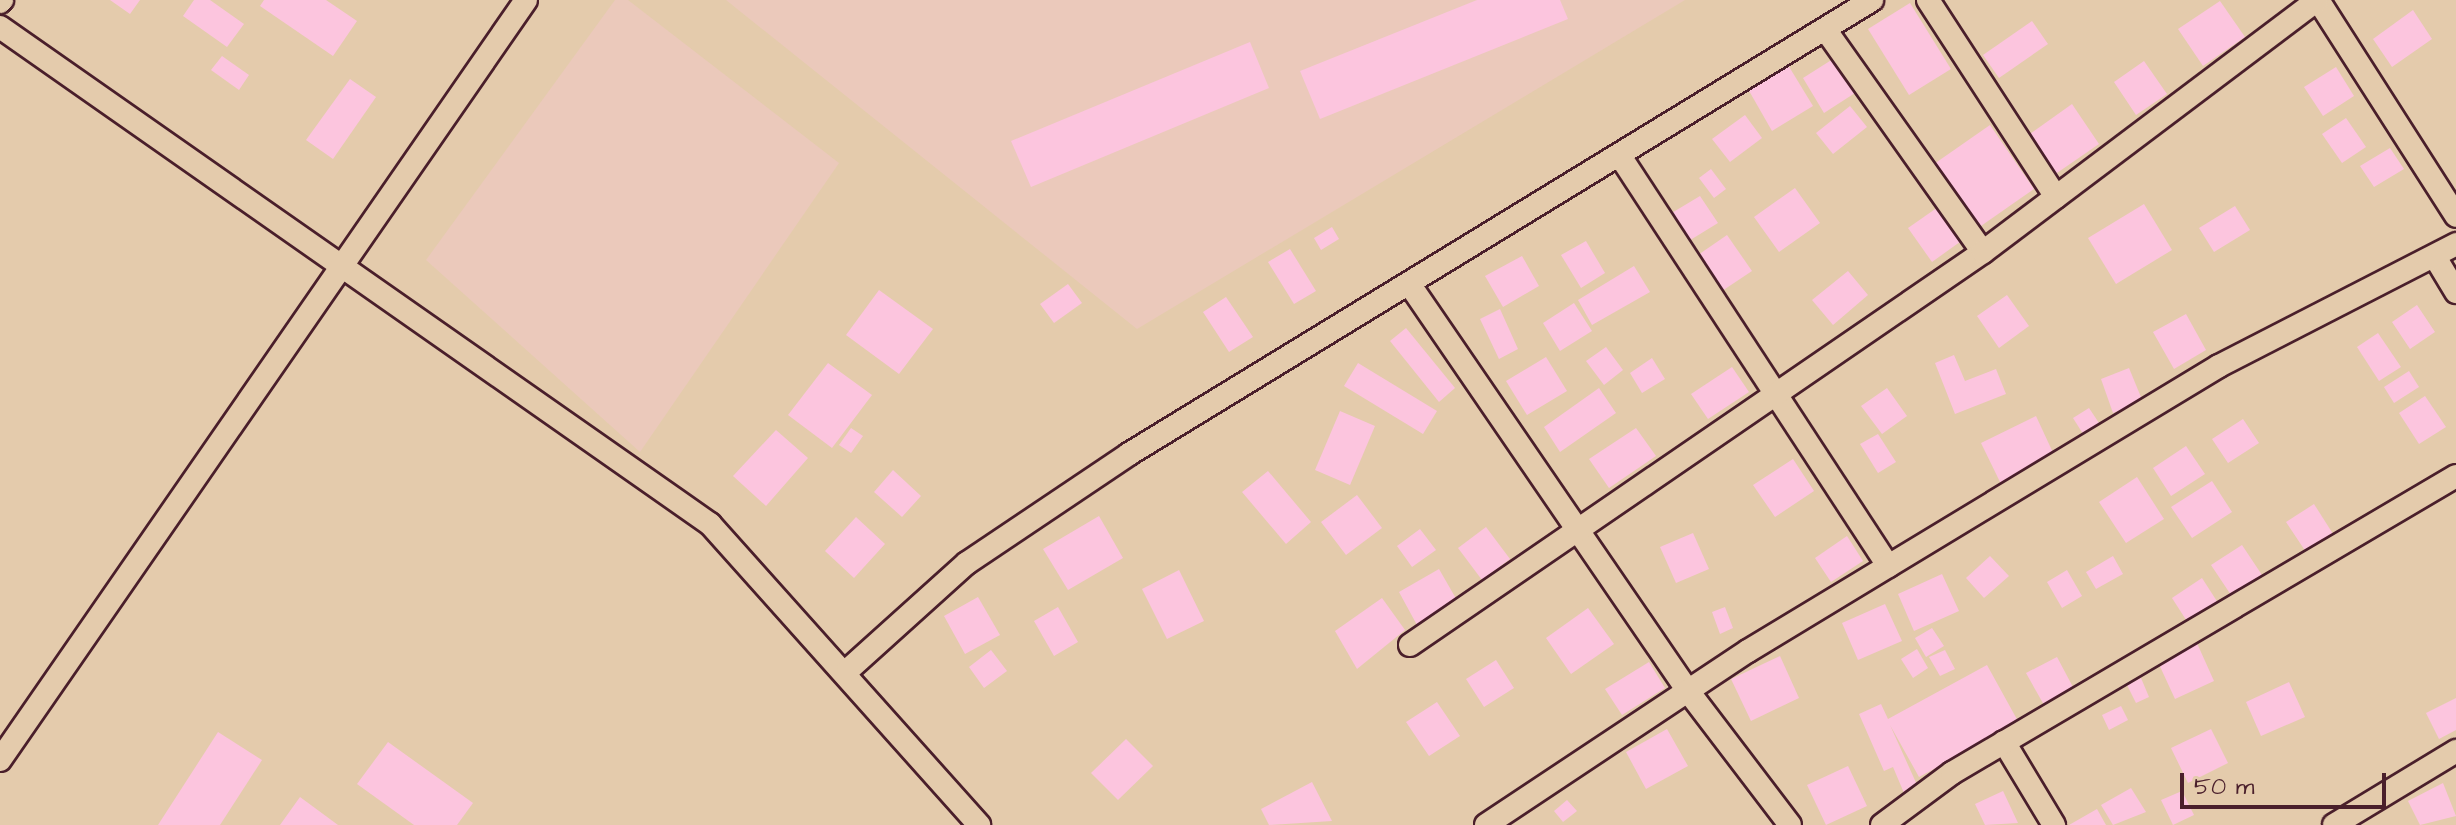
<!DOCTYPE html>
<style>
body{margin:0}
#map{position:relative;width:2456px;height:825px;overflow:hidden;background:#e4cbac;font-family:"Architects Daughter",sans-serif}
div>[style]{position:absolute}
.built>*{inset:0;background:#ebc9bb}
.building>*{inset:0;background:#fcc5de}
.roads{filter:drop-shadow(2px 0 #4a1f2b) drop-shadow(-2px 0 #4a1f2b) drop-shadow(0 2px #4a1f2b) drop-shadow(0 -2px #4a1f2b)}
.minor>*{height:22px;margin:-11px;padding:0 11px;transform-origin:11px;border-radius:11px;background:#e4cbac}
span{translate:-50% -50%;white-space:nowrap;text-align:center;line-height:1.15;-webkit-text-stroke:6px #e4cbac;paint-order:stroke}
.scale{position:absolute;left:2180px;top:773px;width:206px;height:36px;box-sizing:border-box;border:4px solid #4a1f2b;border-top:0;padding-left:10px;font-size:24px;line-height:28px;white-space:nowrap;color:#4a1f2b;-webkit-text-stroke:6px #e4cbac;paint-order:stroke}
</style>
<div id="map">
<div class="built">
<i style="clip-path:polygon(615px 0,628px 0,839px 163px,640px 452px,426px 260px)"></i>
<i style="clip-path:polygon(726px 0,1685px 0,1137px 329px)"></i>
</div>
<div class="building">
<i style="clip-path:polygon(110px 0,140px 0,130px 14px)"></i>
<i style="clip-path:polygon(194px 0,210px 0,244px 24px,227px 47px,183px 16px)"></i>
<i style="clip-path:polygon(264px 0,326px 0,357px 21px,333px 56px,260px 6px)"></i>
<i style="clip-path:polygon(1477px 0,1560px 0,1568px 19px,1320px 119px,1300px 71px)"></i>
<i style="clip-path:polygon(2220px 1px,2245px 37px,2203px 66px,2178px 29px)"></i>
<i style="clip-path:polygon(1910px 3px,1951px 69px,1909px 95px,1868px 29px)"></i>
<i style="clip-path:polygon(2413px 10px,2432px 39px,2392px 67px,2373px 39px)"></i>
<i style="clip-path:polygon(2032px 21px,2048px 44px,1999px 78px,1983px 55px)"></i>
<i style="clip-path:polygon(1250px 42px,1269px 88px,1031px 187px,1011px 141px)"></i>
<i style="clip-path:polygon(222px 56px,249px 75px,239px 90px,211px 70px)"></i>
<i style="clip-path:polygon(1833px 59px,1855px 93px,1824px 113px,1803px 78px)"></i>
<i style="clip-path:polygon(2144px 61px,2167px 94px,2136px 115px,2114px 82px)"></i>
<i style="clip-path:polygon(1788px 65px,1813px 106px,1772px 131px,1748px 89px)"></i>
<i style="clip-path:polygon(2336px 67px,2354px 96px,2323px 116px,2304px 87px)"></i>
<i style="clip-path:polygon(350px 79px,376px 97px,333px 159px,306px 140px)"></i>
<i style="clip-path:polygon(2072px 104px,2099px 144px,2054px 175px,2027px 136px)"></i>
<i style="clip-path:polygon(1850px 106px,1867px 127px,1833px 154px,1816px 133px)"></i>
<i style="clip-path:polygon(1745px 115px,1762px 138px,1730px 162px,1712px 139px)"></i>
<i style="clip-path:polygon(2346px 118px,2366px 147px,2342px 163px,2322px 134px)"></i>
<i style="clip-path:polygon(1990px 125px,2034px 189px,1978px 228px,1934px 164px)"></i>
<i style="clip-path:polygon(2390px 148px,2404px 169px,2374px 187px,2360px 166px)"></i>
<i style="clip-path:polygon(1711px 169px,1726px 189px,1714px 198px,1699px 178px)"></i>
<i style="clip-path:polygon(1795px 188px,1820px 223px,1779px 252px,1754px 217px)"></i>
<i style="clip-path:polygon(1700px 196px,1718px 223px,1687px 242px,1670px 214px)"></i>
<i style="clip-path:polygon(2144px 204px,2172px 250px,2116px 284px,2088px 238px)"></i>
<i style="clip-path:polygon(1941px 205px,1964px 239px,1932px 262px,1908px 228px)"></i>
<i style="clip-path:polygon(2235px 206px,2250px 230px,2214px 252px,2199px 228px)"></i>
<i style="clip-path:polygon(1332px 227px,1339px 239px,1321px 250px,1314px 238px)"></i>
<i style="clip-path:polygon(1727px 235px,1752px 271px,1722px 291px,1698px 255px)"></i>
<i style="clip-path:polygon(1586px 241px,1605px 273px,1581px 288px,1561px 255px)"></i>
<i style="clip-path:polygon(1290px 249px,1316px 291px,1294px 304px,1268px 262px)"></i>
<i style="clip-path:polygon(1522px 256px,1539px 286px,1503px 307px,1485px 276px)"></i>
<i style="clip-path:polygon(1634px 266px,1650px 292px,1592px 325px,1578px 300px)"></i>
<i style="clip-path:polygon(1848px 271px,1868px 295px,1833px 325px,1812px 300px)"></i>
<i style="clip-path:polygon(1068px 284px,1082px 303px,1054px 323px,1040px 304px)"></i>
<i style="clip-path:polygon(879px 290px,933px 329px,899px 374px,846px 335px)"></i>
<i style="clip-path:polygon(2007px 295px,2029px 326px,1999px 348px,1977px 316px)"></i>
<i style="clip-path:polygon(1226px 297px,1253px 337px,1229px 352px,1203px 312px)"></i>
<i style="clip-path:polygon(1574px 303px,1592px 331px,1560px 351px,1543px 323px)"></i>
<i style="clip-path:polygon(2417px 305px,2435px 332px,2410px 349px,2392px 322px)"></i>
<i style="clip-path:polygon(1500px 309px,1518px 349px,1499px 359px,1480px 319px)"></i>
<i style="clip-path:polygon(2186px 314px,2206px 350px,2174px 369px,2153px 332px)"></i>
<i style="clip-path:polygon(1406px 328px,1455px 388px,1439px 402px,1390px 341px)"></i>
<i style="clip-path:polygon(2378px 333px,2401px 367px,2379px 381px,2357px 347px)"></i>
<i style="clip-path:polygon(1606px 347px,1623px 370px,1604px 385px,1586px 361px)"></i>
<i style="clip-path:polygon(1954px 355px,1965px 381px,1996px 369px,2006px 394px,1955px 414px,1935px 363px)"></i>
<i style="clip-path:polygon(1546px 357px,1567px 391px,1527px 415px,1506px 381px)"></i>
<i style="clip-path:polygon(1652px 358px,1665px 379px,1642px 393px,1630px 373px)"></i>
<i style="clip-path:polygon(828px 363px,872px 395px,832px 448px,788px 415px)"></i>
<i style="clip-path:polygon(1358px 363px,1437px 411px,1423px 434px,1344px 386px)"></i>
<i style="clip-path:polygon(1732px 367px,1749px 392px,1708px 419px,1691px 394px)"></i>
<i style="clip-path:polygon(2129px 368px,2143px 402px,2113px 413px,2101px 379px)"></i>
<i style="clip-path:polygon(2409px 371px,2419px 387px,2394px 403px,2384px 387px)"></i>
<i style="clip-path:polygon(1599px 388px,1616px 413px,1560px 452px,1544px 427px)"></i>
<i style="clip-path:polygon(1887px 388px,1907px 416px,1882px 434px,1861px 406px)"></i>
<i style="clip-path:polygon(2425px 396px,2446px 427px,2419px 444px,2399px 413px)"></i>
<i style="clip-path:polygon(2089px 408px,2101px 426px,2085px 437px,2073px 418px)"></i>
<i style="clip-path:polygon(1340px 411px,1375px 426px,1350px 485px,1315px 470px)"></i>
<i style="clip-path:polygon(2036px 416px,2055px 457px,2001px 484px,1981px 443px)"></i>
<i style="clip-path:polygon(2243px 419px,2259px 443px,2228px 463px,2212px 439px)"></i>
<i style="clip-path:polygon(851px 428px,863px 436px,851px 453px,839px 445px)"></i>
<i style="clip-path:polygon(1636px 428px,1656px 456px,1609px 488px,1589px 459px)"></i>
<i style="clip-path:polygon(776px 430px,808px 458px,766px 506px,733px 476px)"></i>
<i style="clip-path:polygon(1878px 434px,1896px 462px,1878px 473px,1860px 444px)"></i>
<i style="clip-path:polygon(2186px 446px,2205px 474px,2171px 496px,2153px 468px)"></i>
<i style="clip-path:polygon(1793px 459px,1814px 491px,1775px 517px,1753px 485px)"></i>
<i style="clip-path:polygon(893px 470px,921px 496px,902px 517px,874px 492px)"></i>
<i style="clip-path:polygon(1268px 471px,1311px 522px,1286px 544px,1242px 492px)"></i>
<i style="clip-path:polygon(2137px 477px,2164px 519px,2126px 543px,2099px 502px)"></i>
<i style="clip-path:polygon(2212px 481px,2232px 512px,2192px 538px,2171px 507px)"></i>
<i style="clip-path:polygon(1357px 495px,1382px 528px,1346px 555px,1321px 522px)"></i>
<i style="clip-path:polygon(2314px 504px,2335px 537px,2308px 555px,2286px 522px)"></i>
<i style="clip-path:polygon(1099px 516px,1123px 558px,1068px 590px,1043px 549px)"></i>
<i style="clip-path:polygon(856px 517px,885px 544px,854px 578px,825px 551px)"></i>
<i style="clip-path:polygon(1486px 527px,1510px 559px,1482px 580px,1458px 548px)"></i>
<i style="clip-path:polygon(1420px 529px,1436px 550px,1412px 567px,1397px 546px)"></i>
<i style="clip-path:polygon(1693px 533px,1709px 569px,1676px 583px,1660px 547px)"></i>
<i style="clip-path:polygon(1847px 536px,1863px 561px,1831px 582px,1815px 558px)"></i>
<i style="clip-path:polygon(2242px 545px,2264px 578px,2233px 598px,2211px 565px)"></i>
<i style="clip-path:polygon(1990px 556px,2009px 576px,1984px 598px,1966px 578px)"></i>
<i style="clip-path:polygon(2113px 556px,2123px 574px,2096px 589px,2086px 572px)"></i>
<i style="clip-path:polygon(1439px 569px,1458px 602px,1417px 625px,1399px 592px)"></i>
<i style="clip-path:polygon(1179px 570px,1204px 621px,1167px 639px,1142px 589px)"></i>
<i style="clip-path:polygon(2067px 570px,2082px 596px,2062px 608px,2047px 582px)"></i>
<i style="clip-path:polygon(1942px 574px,1959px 611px,1914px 631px,1898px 594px)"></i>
<i style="clip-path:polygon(2202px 578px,2220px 606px,2190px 626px,2172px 598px)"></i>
<i style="clip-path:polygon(978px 597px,1000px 635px,965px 654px,944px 616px)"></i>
<i style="clip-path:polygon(1382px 598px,1405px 630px,1357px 669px,1335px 631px)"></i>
<i style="clip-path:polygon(1885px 604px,1902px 641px,1858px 660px,1842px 623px)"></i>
<i style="clip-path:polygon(1058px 607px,1078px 642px,1054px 656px,1034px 621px)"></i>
<i style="clip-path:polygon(1725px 607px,1733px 628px,1720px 634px,1712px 612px)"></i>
<i style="clip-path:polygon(1588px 608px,1614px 644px,1571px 674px,1546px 638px)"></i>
<i style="clip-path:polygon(1932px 628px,1944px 646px,1926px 657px,1915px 638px)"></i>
<i style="clip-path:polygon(2196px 641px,2214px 681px,2175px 699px,2157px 660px)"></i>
<i style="clip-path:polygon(1917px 649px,1928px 668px,1913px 678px,1901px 659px)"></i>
<i style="clip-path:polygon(991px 650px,1007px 671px,984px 688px,969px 667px)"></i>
<i style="clip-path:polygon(1945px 650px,1955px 669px,1940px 676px,1929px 657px)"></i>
<i style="clip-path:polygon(1780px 656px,1799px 698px,1751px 721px,1731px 679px)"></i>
<i style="clip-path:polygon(2057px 657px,2074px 689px,2044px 705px,2026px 673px)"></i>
<i style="clip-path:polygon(1496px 660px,1514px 688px,1484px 707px,1466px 679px)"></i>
<i style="clip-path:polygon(1649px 662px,1665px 688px,1622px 715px,1605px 689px)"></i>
<i style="clip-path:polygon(1987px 665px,2019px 723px,1919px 777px,1890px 725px,1918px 787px,1904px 793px,1893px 767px,1884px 771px,1859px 714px,1881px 704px,1888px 719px)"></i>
<i style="clip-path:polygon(2141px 678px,2149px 697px,2136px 703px,2127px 685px)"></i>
<i style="clip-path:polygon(2289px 682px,2305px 717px,2261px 736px,2246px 702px)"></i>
<i style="clip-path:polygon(2456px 698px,2456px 730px,2439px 739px,2426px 713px)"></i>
<i style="clip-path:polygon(1437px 702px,1460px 736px,1429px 756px,1406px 722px)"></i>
<i style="clip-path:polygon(2121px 706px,2128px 720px,2109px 730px,2102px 715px)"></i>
<i style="clip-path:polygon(1667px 729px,1688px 766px,1646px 789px,1626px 752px)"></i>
<i style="clip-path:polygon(2211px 729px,2228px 763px,2188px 783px,2171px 748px)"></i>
<i style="clip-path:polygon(218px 732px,262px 760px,220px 825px,158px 825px)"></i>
<i style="clip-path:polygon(1126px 739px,1153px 766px,1118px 800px,1091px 773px)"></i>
<i style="clip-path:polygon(388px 742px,473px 803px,457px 825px,414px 825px,357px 784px)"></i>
<i style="clip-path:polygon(1848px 766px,1867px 806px,1826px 825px,1807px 785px)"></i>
<i style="clip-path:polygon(1312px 782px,1332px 821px,1269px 825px,1261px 809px)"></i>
<i style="clip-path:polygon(2443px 783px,2456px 816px,2420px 825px,2408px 801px)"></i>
<i style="clip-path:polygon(2131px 788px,2146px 812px,2113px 825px,2101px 805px)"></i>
<i style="clip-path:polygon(2003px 791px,2018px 823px,1985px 825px,1975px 804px)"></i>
<i style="clip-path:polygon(2182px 791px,2194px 815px,2173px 825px,2161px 800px)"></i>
<i style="clip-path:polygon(300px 797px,338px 825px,280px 825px)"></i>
<i style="clip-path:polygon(1567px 800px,1577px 811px,1563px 822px,1554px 811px)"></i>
<i style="clip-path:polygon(2097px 809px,2106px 825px,2069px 825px)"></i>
</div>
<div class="roads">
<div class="minor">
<i style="left:1928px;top:0;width:235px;rotate:57deg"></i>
<i style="left:2318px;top:0;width:256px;rotate:57.4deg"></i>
<i style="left:0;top:2px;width:3px;rotate:-45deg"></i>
<i style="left:0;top:27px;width:867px;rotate:34.99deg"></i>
<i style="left:710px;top:524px;width:404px;rotate:48.2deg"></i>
<i style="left:1825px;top:29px;width:273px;rotate:54.7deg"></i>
<i style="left:1620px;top:156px;width:490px;rotate:56.8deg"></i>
<i style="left:2435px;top:257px;width:41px;rotate:59deg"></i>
<i style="left:1410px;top:285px;width:492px;rotate:55.6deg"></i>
<i style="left:1688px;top:691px;width:168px;rotate:52.7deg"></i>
<i style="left:1410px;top:645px;width:695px;rotate:-34.44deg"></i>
<i style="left:1983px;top:252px;width:418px;rotate:-37deg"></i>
<i style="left:848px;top:670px;width:160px;rotate:-42deg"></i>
<i style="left:967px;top:563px;width:195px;rotate:-33.9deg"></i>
<i style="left:1129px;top:454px;width:871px;rotate:-31.43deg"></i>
<i style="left:2004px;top:742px;width:97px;rotate:58.9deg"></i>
<i style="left:0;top:760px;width:924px;rotate:-55.31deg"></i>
<i style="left:1486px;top:825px;width:315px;rotate:-33.6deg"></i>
<i style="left:1748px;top:651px;width:551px;rotate:-31.18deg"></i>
<i style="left:2219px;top:366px;width:267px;rotate:-27.2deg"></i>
<i style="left:1882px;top:825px;width:87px;rotate:-36.6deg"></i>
<i style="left:1952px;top:773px;width:585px;rotate:-30.51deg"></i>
<i style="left:2334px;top:825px;width:143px;rotate:-31.2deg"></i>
</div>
</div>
<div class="scale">50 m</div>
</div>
